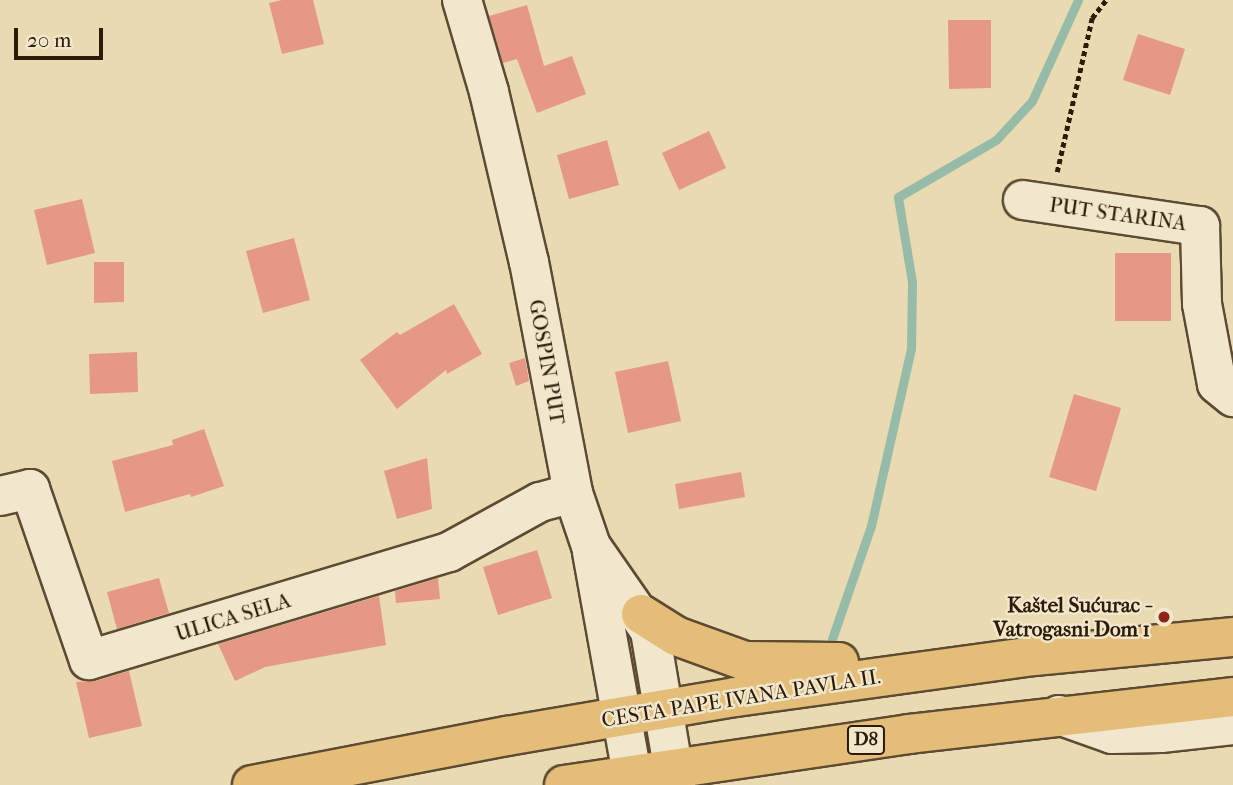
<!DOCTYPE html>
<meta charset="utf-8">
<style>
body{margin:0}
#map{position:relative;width:1233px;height:785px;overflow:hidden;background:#e9dab1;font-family:"IM FELL French Canon",serif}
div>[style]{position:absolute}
.stream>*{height:9px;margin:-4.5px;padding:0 4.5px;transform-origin:4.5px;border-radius:4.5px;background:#97bba9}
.building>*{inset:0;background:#e59884}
.path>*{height:4.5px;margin-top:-2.25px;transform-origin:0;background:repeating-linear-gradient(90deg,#2d1a07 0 5px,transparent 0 8.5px)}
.roads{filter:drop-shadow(2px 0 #5c4a32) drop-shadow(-2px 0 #5c4a32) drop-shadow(0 2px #5c4a32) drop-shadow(0 -2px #5c4a32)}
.minor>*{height:38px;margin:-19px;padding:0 19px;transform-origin:19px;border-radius:19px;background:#f1e7cc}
.major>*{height:38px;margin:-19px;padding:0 19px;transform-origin:19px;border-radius:19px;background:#e4bd78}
.dots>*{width:19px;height:19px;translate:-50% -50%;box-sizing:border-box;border:4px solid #f1e7cc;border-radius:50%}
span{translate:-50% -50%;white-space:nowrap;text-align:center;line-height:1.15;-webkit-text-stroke:5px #f1e7cc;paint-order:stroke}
.shield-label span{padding:2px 5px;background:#f1e7cc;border:2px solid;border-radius:5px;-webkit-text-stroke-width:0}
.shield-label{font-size:19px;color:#2d1a07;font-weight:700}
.street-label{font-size:21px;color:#2d1a07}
.poi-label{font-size:21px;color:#2d1a07;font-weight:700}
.right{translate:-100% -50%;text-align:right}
.scale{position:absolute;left:14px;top:28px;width:89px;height:32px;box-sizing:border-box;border:4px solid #2d1a07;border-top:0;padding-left:9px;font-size:21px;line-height:24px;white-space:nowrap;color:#2d1a07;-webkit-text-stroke:5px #f1e7cc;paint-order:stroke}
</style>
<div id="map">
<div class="stream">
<i style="left:832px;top:639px;width:120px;rotate:-71deg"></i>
<i style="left:871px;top:526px;width:182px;rotate:-77.3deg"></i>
<i style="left:911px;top:348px;width:66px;rotate:-89.1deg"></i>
<i style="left:912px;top:282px;width:86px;rotate:-99.4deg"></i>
<i style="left:898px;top:197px;width:113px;rotate:-30.2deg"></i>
<i style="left:996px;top:140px;width:53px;rotate:-47.3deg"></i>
<i style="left:1032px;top:101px;width:111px;rotate:-65.5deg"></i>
</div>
<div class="building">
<i style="clip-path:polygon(282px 0,313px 0,324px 44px,282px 54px,269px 3px)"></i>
<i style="clip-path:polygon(527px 5px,544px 66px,572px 56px,586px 94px,537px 113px,517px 59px,503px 63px,489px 16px)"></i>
<i style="clip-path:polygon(948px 20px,991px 20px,991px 88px,949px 89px)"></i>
<i style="clip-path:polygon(1138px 34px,1185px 49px,1170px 95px,1123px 80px)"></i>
<i style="clip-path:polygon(709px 131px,726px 168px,679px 190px,662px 153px)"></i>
<i style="clip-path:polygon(607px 140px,619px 185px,569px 199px,557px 155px)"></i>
<i style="clip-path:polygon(82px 199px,95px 253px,47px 265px,34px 210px)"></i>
<i style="clip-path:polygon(294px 238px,310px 300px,263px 313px,246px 251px)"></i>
<i style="clip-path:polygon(1115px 253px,1171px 253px,1171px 321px,1115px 321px)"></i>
<i style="clip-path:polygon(94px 262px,124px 262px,124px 302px,94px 303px)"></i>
<i style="clip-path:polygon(454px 304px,482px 354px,447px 374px,446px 370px,397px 409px,360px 360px,397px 332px,400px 335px)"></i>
<i style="clip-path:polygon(137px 352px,138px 392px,90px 394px,89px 354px)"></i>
<i style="clip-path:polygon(525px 358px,529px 381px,516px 386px,509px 363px)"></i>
<i style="clip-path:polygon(668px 361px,681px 421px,628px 433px,615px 372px)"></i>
<i style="clip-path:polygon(1074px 394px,1121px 408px,1096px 491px,1049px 477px)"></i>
<i style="clip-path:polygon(204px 429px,224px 486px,191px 497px,190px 494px,125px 512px,112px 461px,173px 445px,172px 440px)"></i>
<i style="clip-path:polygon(427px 458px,432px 509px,397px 519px,384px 471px)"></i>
<i style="clip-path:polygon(741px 472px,745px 497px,679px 509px,675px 484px)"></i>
<i style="clip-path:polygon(537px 550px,552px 598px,498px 615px,483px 567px)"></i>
<i style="clip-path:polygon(159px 578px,169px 613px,117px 629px,107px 592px)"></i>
<i style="clip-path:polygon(438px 578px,440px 599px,396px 603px,395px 591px)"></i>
<i style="clip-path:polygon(379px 596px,386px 645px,265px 667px,235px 681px,218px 644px)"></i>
<i style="clip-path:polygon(129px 671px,142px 726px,89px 738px,76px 682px,95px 681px)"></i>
</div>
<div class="path">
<i style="left:1057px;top:172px;width:158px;rotate:-77.2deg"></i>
<i style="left:1092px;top:18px;width:23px;rotate:-52deg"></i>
</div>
<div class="roads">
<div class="minor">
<i style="left:462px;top:0;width:96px;rotate:73.6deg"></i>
<i style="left:489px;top:92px;width:175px;rotate:76.8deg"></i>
<i style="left:529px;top:262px;width:235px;rotate:79.2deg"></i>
<i style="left:573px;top:493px;width:56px;rotate:71.2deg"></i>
<i style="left:591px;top:546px;width:103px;rotate:55.2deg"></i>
<i style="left:650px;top:631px;width:156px;rotate:80.4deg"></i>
<i style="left:1023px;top:200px;width:179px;rotate:8.4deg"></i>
<i style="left:1200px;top:226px;width:78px;rotate:88.5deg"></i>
<i style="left:1202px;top:304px;width:81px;rotate:79.4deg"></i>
<i style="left:1217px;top:384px;width:21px;rotate:39deg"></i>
<i style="left:0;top:496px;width:31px;rotate:-13deg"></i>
<i style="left:30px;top:489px;width:181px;rotate:71deg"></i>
<i style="left:89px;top:660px;width:376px;rotate:-16.7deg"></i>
<i style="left:449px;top:552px;width:104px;rotate:-28.8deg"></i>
<i style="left:540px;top:502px;width:34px;rotate:-15deg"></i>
<i style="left:592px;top:552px;width:237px;rotate:79.8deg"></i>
<i style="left:1059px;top:715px;width:56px;rotate:19.7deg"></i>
<i style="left:1112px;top:734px;width:49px;rotate:-1.2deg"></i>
<i style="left:1161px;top:733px;width:72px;rotate:-6.3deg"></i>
</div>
<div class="major">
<i style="left:641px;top:614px;width:41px;rotate:32.2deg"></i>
<i style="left:676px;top:636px;width:73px;rotate:19.9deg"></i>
<i style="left:745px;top:661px;width:94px;rotate:0.6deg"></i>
<i style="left:252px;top:785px;width:260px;rotate:-10.9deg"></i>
<i style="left:507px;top:736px;width:231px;rotate:-9.7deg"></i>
<i style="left:735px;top:697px;width:303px;rotate:-7.8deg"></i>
<i style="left:1035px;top:656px;width:199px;rotate:-5.5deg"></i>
<i style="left:564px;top:785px;width:349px;rotate:-8.4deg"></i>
<i style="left:909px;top:734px;width:326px;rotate:-6.5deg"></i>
</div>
</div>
<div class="dots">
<i style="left:1164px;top:617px;background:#8f2418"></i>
</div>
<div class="shield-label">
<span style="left:866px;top:740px">D8</span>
</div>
<div class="street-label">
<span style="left:1118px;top:214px;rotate:8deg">PUT STARINA</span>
<span style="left:547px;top:362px;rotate:80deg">GOSPIN PUT</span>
<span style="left:233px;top:617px;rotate:-17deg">ULICA SELA</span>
<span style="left:741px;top:698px;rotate:-9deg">CESTA PAPE IVANA PAVLA II.</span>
</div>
<div class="poi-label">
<span class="right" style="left:1150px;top:617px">Kaštel Sućurac -<br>Vatrogasni Dom 1</span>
</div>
<div class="scale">20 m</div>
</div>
